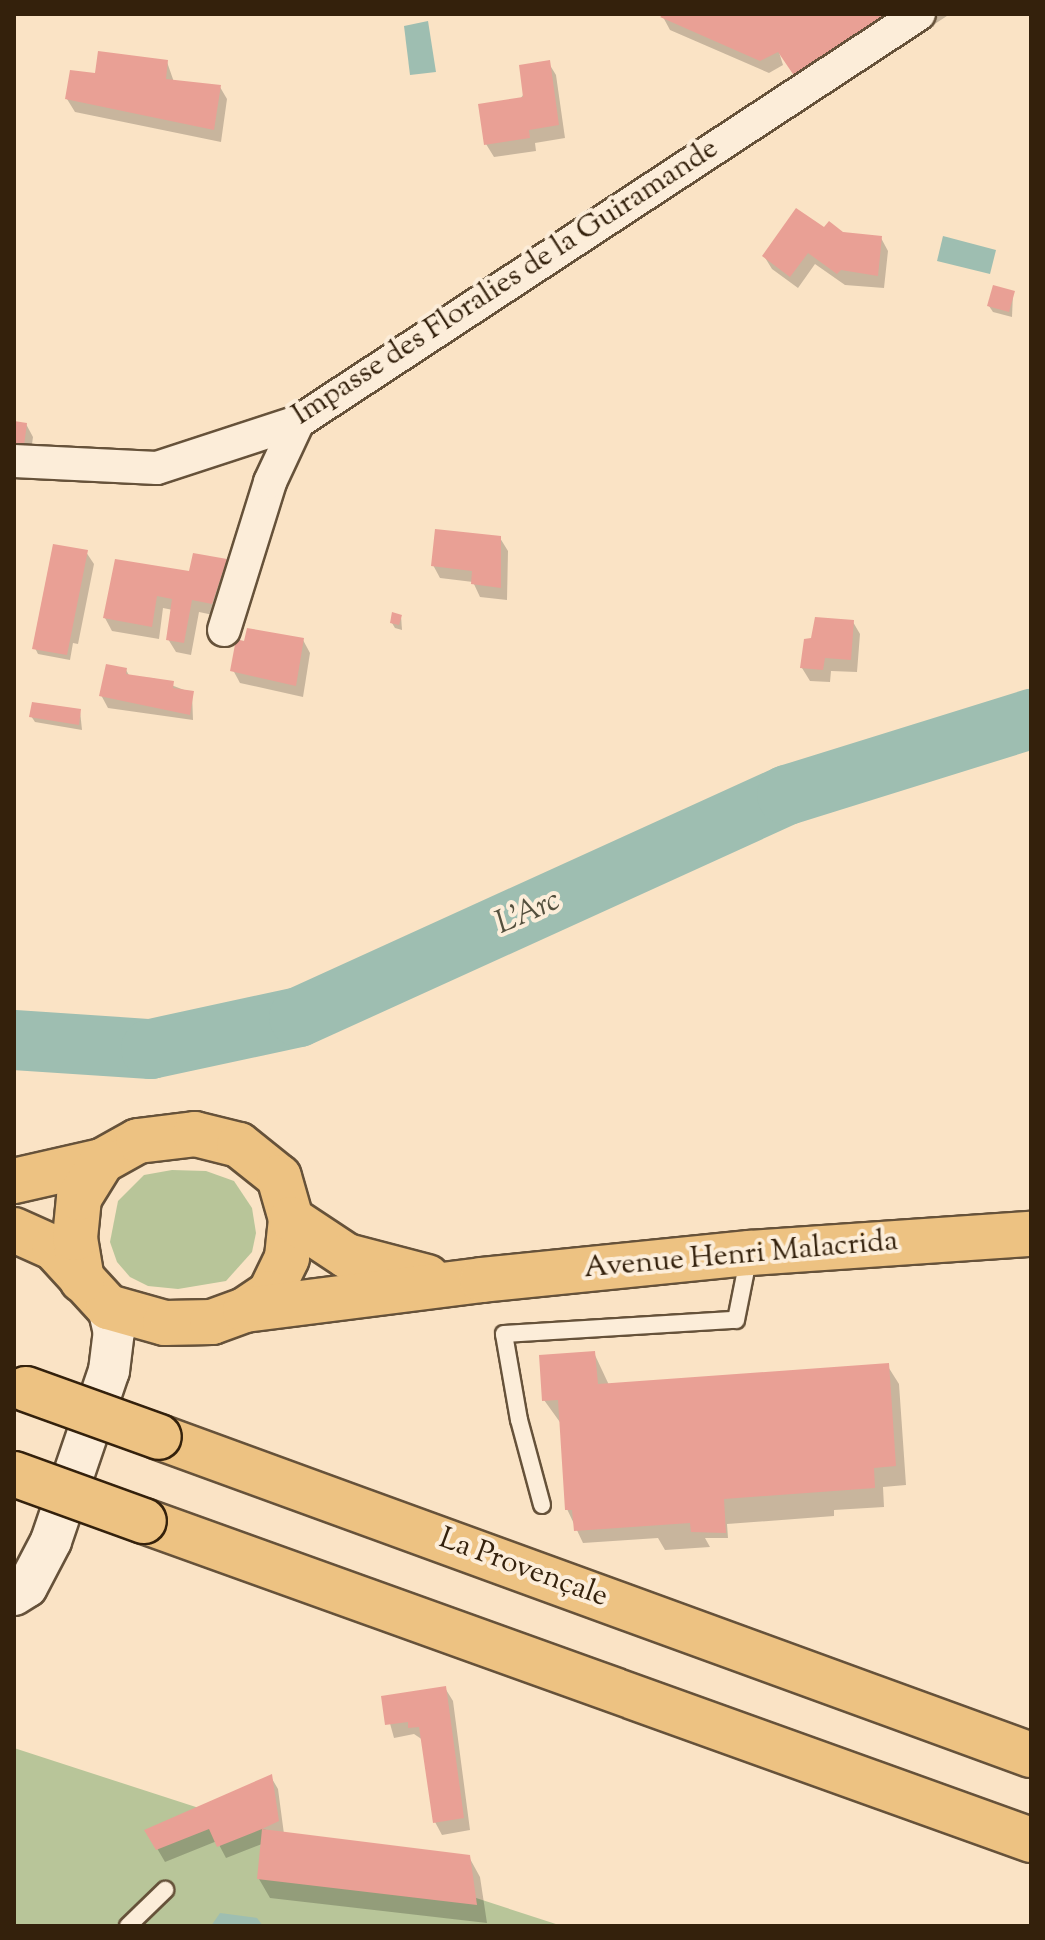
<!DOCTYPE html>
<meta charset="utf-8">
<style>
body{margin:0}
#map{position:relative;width:1045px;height:1940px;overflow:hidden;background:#fae3c5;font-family:"Sorts Mill Goudy",serif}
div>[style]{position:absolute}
.green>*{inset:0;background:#b8c599}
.water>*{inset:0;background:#9ebeb1}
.shadow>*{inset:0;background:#0003}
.river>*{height:60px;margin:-30px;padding:0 30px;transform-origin:30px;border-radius:30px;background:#9ebeb1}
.building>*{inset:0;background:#e9a095}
.roads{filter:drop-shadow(2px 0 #66523a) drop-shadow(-2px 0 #66523a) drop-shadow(0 2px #66523a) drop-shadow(0 -2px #66523a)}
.service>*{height:16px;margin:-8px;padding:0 8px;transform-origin:8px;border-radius:8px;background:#fcedd9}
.minor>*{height:32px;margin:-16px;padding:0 16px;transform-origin:16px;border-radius:16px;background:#fcedd9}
.tertiary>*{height:40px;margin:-20px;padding:0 20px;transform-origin:20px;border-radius:20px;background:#fcedd9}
.primary>*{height:44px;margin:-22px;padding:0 22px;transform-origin:22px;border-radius:22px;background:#edc282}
.motorway>*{height:44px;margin:-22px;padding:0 22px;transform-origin:22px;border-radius:22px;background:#edc282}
.bridges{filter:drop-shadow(2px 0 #34210c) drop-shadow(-2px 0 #34210c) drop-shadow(0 2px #34210c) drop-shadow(0 -2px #34210c)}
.motorway-bridge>*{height:44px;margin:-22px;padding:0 22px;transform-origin:22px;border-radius:22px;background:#edc282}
span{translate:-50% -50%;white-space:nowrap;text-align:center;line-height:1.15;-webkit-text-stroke:8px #fcedd9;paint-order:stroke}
.street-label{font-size:30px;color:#34210c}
.water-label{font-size:32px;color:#54503e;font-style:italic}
.frame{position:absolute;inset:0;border:16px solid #34210c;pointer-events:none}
</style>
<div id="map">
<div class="green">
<i style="clip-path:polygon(172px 1170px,206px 1171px,234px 1181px,252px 1208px,256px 1233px,252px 1252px,226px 1281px,178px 1289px,148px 1286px,130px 1277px,117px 1262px,110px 1242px,118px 1201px,144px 1175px)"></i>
<i style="clip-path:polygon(14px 1748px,562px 1926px,14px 1926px)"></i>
</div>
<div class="water">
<i style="clip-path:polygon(428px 21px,436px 72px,410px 75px,404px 26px)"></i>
<i style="clip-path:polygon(943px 236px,996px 250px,990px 274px,937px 261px)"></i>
<i style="clip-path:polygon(220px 1913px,257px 1918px,263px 1926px,211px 1926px)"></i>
</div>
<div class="shadow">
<i style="clip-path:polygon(668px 14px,950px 14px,812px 104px,778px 49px,783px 65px,769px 73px,670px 30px,663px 17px)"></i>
<i style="clip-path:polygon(167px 62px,174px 82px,220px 87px,227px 99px,221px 142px,75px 112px,67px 99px)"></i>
<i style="clip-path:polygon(548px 62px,556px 75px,565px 138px,535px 143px,536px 151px,494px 157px,486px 144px)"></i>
<i style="clip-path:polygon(825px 230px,881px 238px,888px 251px,884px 288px,845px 285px,815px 264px,798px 288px,772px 269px,764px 256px)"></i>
<i style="clip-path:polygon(1013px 293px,1012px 317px,993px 312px,989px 306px)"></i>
<i style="clip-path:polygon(14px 423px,26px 424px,33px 437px,29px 465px)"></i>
<i style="clip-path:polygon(500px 538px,508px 551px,507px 600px,480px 597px,473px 582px,440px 578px,433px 565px)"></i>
<i style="clip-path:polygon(86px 552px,94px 564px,78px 644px,73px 643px,70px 660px,38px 654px,35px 648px)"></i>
<i style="clip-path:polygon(225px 561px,233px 574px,218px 616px,199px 612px,191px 655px,176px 652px,168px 639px,173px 610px,163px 608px,159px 639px,112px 631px,105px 618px)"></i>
<i style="clip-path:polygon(401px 616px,402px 630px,395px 628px,392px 623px)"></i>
<i style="clip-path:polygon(853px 622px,860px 634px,857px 672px,831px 671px,830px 682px,810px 681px,802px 668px)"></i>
<i style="clip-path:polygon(303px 640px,310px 653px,303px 697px,240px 683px,233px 670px)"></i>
<i style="clip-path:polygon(126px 670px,130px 677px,153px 678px,192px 693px,193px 720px,108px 708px,101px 695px)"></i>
<i style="clip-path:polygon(80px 711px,82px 730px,35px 722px,31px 716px)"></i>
<i style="clip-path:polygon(594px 1353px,609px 1385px,887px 1365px,899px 1384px,906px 1485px,883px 1487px,884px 1507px,834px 1510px,834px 1516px,727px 1524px,728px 1538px,705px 1538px,710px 1547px,665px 1550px,658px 1538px,583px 1543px,567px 1509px,562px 1425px,544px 1400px)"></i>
<i style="clip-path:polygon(445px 1688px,453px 1701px,470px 1830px,442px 1835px,435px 1822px,423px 1740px,414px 1734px,394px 1738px,383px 1698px)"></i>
<i style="clip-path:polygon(271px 1777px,278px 1789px,284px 1834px,469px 1857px,480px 1877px,487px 1923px,270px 1898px,259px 1879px,262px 1844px,226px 1858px,217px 1841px,165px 1862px,147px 1831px)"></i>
</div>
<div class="river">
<i style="left:14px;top:1040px;width:137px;rotate:3.8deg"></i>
<i style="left:151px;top:1049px;width:151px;rotate:-12.2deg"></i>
<i style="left:299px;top:1017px;width:536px;rotate:-24.46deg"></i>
<i style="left:787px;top:795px;width:256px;rotate:-17.3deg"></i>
</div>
<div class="building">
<i style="clip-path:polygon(664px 14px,898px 14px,797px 80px,778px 52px,760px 61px,660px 17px)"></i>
<i style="clip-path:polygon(98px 51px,168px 60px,166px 79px,221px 85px,214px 130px,65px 99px,70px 70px,95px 73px)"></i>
<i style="clip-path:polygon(550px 60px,559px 125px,529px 130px,530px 138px,484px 145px,478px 104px,523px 97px,519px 65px)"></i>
<i style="clip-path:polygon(796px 208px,824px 227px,829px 221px,843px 232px,882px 236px,878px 276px,841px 270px,837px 274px,808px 253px,790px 277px,762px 256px)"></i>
<i style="clip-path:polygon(993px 285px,1015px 291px,1009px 312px,987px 306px)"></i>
<i style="clip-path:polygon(14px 421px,27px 423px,23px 453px,14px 451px)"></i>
<i style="clip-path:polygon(435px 529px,501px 536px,501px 588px,471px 584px,472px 571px,431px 566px)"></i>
<i style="clip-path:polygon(53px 544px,88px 550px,67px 655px,32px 649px)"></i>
<i style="clip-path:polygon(193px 553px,227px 559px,212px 604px,192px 600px,184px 643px,166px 640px,172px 599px,157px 596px,152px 627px,103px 618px,115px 559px,189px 571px)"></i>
<i style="clip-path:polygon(392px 612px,402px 615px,399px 625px,390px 623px)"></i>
<i style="clip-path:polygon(815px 617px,854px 620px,851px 660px,825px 658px,823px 670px,800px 668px,804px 639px,811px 638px)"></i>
<i style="clip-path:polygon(247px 628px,304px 638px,296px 686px,230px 671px,236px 639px,244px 641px)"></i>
<i style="clip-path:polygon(106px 664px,127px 668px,126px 674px,174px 681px,173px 688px,194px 691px,190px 715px,99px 696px)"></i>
<i style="clip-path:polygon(32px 702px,81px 709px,79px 725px,29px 717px)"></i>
<i style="clip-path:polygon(595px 1351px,598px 1384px,889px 1363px,896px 1466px,874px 1468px,875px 1488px,724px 1499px,726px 1533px,691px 1532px,690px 1523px,574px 1531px,572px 1510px,565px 1510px,558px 1400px,542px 1401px,539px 1355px)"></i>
<i style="clip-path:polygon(446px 1686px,464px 1818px,433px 1823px,419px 1727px,408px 1728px,408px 1722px,385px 1725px,381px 1696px)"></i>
<i style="clip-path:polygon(272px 1774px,279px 1821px,262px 1829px,217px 1847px,209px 1829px,156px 1850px,144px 1830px)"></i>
<i style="clip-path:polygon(262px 1829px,470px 1855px,477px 1905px,257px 1879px)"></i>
</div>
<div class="roads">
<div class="service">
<i style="left:542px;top:1505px;width:88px;rotate:-105.1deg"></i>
<i style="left:519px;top:1420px;width:87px;rotate:-99.9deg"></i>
<i style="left:504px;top:1334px;width:232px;rotate:-3.5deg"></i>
<i style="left:736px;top:1320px;width:66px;rotate:-78.7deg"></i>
<i style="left:128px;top:1926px;width:52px;rotate:-44.2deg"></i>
</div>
<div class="minor">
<i style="left:14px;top:461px;width:143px;rotate:2.8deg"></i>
<i style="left:157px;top:468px;width:148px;rotate:-18.1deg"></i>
<i style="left:298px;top:422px;width:743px;rotate:-33.31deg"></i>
<i style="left:224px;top:630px;width:155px;rotate:-72.7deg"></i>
<i style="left:270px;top:482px;width:66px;rotate:-65deg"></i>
</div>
<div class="tertiary">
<i style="left:14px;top:1595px;width:15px;rotate:-32deg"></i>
<i style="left:27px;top:1587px;width:52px;rotate:-62.4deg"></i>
<i style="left:51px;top:1541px;width:180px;rotate:-71.2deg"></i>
<i style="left:109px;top:1371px;width:38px;rotate:-83deg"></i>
<i style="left:114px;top:1333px;width:27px;rotate:-103deg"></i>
</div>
<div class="primary">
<i style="left:14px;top:1181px;width:90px;rotate:-12.8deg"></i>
<i style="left:102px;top:1161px;width:41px;rotate:-29.1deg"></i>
<i style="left:138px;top:1141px;width:57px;rotate:-7deg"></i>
<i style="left:195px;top:1134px;width:45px;rotate:14deg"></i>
<i style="left:239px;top:1145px;width:51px;rotate:38.7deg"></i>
<i style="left:279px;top:1177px;width:44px;rotate:74.1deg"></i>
<i style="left:291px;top:1219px;width:39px;rotate:96deg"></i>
<i style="left:287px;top:1258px;width:39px;rotate:116deg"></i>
<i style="left:270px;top:1293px;width:30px;rotate:146deg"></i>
<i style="left:291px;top:1219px;width:67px;rotate:33.5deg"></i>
<i style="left:347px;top:1256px;width:83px;rotate:14.7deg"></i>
<i style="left:14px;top:1230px;width:44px;rotate:24.2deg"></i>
<i style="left:54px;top:1248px;width:80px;rotate:47.5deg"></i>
<i style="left:108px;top:1307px;width:59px;rotate:15.7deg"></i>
<i style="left:165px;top:1323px;width:47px;rotate:-1.2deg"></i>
<i style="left:212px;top:1322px;width:35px;rotate:-20deg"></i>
<i style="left:245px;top:1310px;width:239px;rotate:-7.2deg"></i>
<i style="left:482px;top:1280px;width:269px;rotate:-5.8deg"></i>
<i style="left:750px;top:1253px;width:282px;rotate:-3.9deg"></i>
<i style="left:82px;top:1280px;width:43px;rotate:-99.5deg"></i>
<i style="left:75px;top:1238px;width:40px;rotate:-84.3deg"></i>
<i style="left:79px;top:1198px;width:44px;rotate:-58.1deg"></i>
</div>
<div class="motorway">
<i style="left:159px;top:1437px;width:928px;rotate:20.04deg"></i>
<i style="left:144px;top:1521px;width:943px;rotate:19.78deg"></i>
</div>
</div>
<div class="bridges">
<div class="motorway-bridge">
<i style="left:26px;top:1389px;width:141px;rotate:19.8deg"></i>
<i style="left:14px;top:1474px;width:138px;rotate:19.9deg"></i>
</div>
</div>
<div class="street-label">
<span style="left:506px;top:283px;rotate:-33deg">Impasse des Floralies de la Guiramande</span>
<span style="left:741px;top:1256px;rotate:-5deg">Avenue Henri Malacrida</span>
<span style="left:523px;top:1569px;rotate:20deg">La Provençale</span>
</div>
<div class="water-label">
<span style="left:528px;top:913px;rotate:-24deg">L'Arc</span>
</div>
<div class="frame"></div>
</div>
